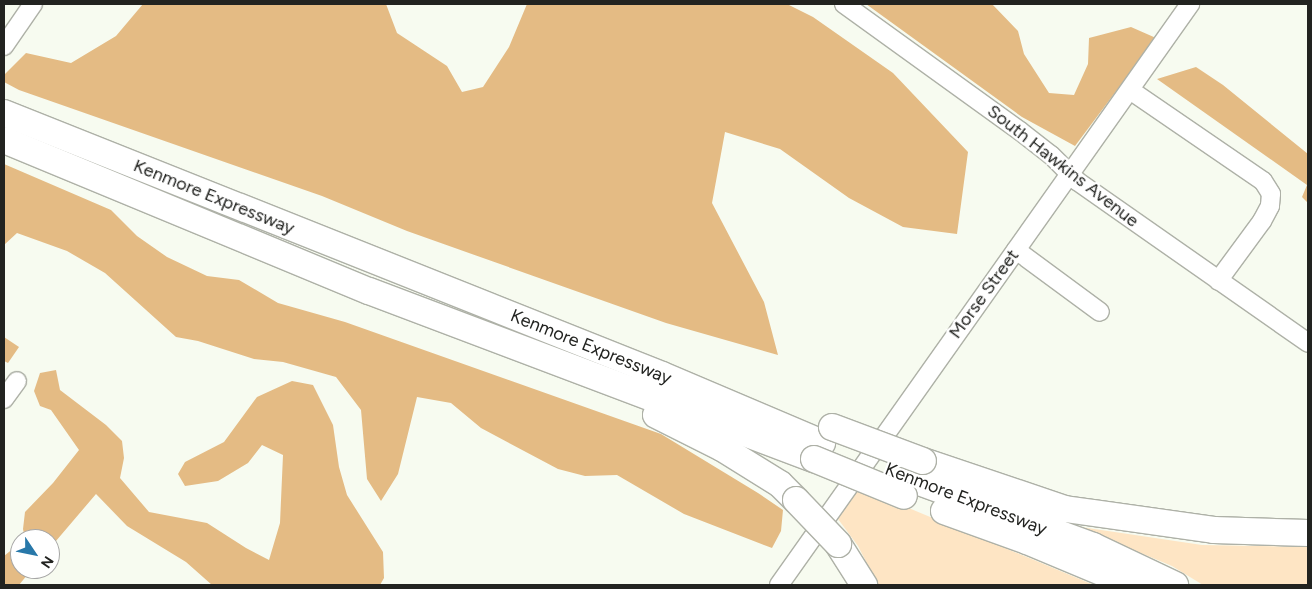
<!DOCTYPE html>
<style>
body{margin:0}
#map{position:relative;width:1312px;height:589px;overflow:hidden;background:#f7fbf0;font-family:Figtree,sans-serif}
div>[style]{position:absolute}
.green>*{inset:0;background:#fee5c4}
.forest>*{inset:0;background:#e4bb84}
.roads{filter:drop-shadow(1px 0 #aeb1a7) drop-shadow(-1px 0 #aeb1a7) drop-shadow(0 1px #aeb1a7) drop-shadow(0 -1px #aeb1a7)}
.minor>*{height:18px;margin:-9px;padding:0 9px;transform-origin:9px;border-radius:9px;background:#fff}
.highway>*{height:26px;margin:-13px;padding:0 13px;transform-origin:13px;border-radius:13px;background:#fff}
.bridges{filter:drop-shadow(1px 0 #aeb1a7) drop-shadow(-1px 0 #aeb1a7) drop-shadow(0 1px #aeb1a7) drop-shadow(0 -1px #aeb1a7)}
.highway-bridge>*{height:26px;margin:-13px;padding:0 13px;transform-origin:13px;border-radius:13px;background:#fff}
span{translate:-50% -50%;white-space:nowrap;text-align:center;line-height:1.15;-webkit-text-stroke:4.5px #fff;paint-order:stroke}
.street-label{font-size:18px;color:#222320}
.frame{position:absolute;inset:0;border:5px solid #222320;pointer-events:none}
.north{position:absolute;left:10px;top:529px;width:50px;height:50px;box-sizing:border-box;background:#fff;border:1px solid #a7a7a6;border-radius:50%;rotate:124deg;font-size:14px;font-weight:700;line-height:20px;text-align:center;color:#222320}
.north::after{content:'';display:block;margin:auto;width:18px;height:22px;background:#2878a9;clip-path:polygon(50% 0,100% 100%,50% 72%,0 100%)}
</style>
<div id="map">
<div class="green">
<i style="clip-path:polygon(857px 491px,896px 508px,899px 504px,1094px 585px,878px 585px,858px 546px,838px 519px)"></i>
<i style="clip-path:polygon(1081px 527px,1202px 545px,1308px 547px,1308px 585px,1203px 585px,1172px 566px,1083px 529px)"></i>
</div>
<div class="forest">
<i style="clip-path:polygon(143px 4px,386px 4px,397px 33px,447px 66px,462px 92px,483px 87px,509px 47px,527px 4px,787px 4px,813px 17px,893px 73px,968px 152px,957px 234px,903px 227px,849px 198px,780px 149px,725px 132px,712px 203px,764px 302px,778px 355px,666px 323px,407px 231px,322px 196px,19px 90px,4px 82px,4px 75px,26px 53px,71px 63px,116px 36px)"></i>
<i style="clip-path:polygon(866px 4px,992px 4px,1018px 31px,1024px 54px,1049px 93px,1074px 95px,1088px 64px,1089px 38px,1131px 27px,1156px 38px,1075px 146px,1022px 117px)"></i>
<i style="clip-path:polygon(1196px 67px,1223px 85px,1308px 154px,1308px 203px,1302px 197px,1307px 185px,1157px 79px)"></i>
<i style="clip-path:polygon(4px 164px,111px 210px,137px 236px,167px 257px,207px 276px,239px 280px,278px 303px,345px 322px,661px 434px,758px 493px,783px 510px,781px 531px,772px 548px,684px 514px,617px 475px,585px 476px,558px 469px,481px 428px,451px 403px,417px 397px,398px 474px,381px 501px,367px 479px,361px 410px,336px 377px,283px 362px,254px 359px,198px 341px,176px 337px,105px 273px,67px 251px,17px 233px,4px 245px)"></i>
<i style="clip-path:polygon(4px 337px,19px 347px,8px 363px,4px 361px)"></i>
<i style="clip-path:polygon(56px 370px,60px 390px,106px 425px,122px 441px,124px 458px,120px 478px,149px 512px,207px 523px,246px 548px,269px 560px,280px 523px,283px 455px,262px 445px,248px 463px,218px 481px,185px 486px,178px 474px,185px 462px,224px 442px,257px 397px,292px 381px,313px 385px,333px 425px,339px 467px,347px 495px,383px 552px,384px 578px,380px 585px,212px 585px,186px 562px,127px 526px,96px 494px,50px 548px,50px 539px,25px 539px,23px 529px,25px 512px,53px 483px,79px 450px,51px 410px,40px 406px,34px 391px,40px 373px)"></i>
<i style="clip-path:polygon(20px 543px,20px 569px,32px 569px,19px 585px,4px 585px,4px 556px)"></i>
</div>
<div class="roads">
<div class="minor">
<i style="left:844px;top:4px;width:217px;rotate:35.8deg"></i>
<i style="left:1020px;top:131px;width:39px;rotate:38deg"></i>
<i style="left:1051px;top:155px;width:37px;rotate:45deg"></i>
<i style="left:1077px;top:181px;width:282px;rotate:35deg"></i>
<i style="left:4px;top:46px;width:51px;rotate:-55.4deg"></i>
<i style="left:1130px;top:90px;width:161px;rotate:34.4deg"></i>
<i style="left:1263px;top:181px;width:15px;rotate:58deg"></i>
<i style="left:1271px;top:194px;width:12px;rotate:95deg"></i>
<i style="left:1270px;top:206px;width:17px;rotate:118deg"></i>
<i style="left:1262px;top:221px;width:74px;rotate:126.3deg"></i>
<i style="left:1016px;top:250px;width:104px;rotate:36.4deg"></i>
<i style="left:4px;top:399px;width:22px;rotate:-54deg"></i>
<i style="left:779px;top:585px;width:712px;rotate:-54.72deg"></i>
</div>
<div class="highway">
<i style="left:4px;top:113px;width:708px;rotate:21.71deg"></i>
<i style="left:662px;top:375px;width:174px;rotate:23deg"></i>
<i style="left:4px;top:140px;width:395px;rotate:22.5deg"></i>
<i style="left:369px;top:291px;width:476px;rotate:20.7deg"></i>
<i style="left:656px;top:415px;width:74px;rotate:26.6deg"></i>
<i style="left:722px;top:448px;width:68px;rotate:31.8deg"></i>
<i style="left:780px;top:484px;width:23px;rotate:45deg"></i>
<i style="left:923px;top:461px;width:150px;rotate:18.7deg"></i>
<i style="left:1065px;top:509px;width:150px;rotate:8deg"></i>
<i style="left:1214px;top:530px;width:94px;rotate:1.8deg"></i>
<i style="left:911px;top:479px;width:194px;rotate:20.2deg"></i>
<i style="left:1093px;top:546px;width:91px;rotate:25.4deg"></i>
<i style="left:944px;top:511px;width:88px;rotate:19.9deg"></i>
<i style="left:1027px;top:541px;width:114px;rotate:22.7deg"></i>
<i style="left:838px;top:544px;width:49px;rotate:57.6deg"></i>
</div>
</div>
<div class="bridges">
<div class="highway-bridge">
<i style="left:832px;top:427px;width:97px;rotate:20.5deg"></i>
<i style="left:814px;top:459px;width:97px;rotate:22.3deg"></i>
<i style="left:796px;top:500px;width:61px;rotate:46.3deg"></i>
</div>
</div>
<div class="street-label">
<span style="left:1063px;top:166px;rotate:38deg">South Hawkins Avenue</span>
<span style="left:214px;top:197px;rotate:22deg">Kenmore Expressway</span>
<span style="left:984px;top:294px;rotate:-54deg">Morse Street</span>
<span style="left:591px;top:347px;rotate:22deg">Kenmore Expressway</span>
<span style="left:966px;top:499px;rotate:21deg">Kenmore Expressway</span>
</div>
<div class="frame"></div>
<div class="north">N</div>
</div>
